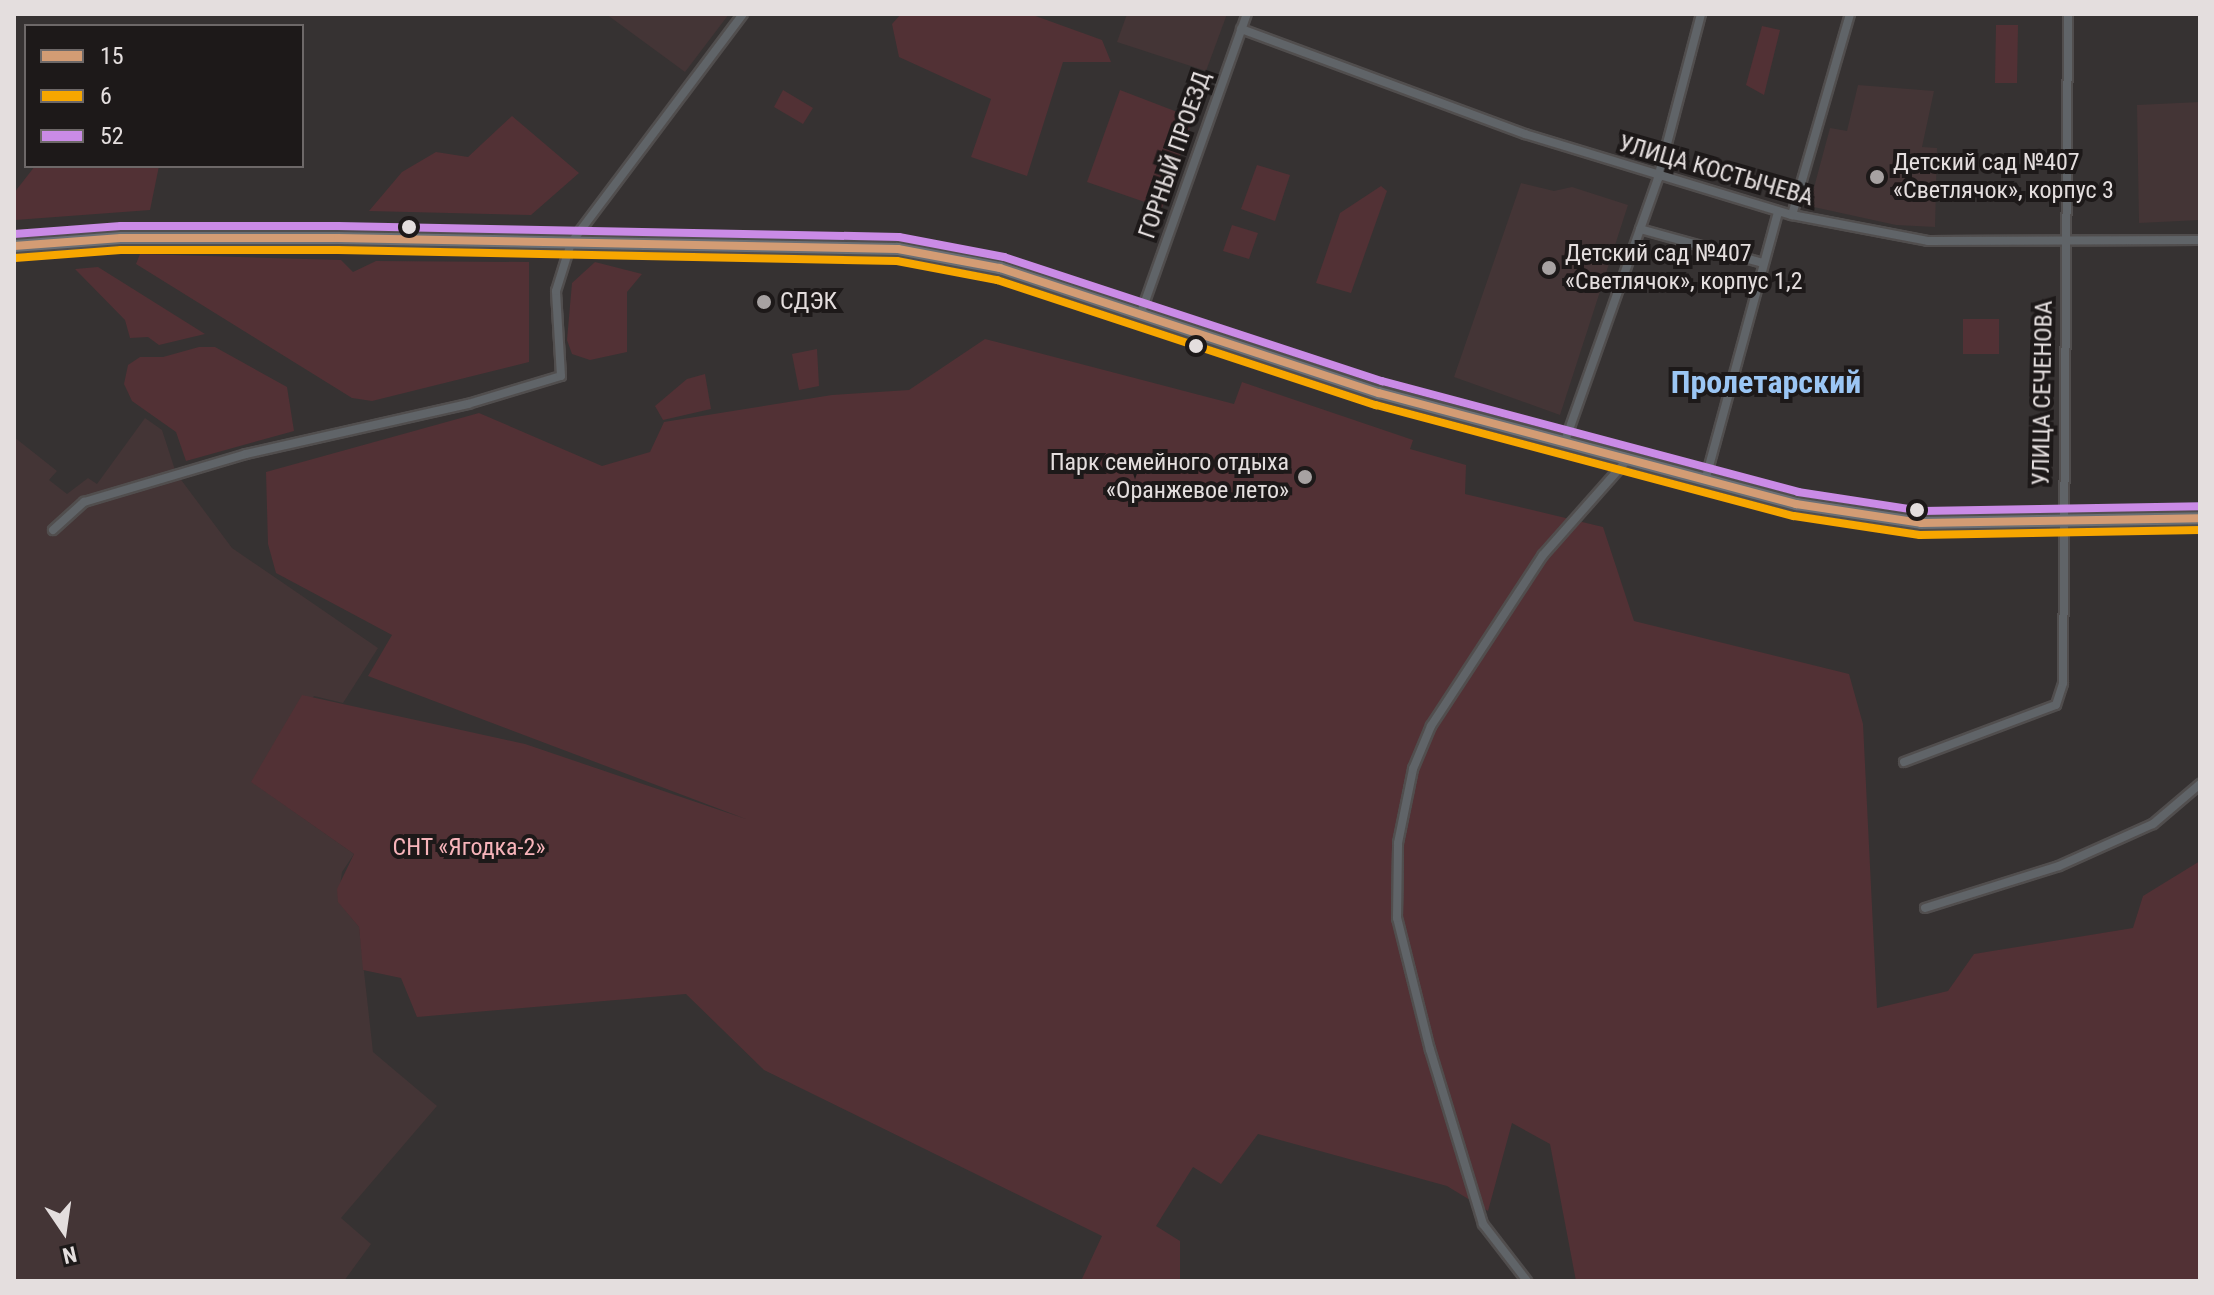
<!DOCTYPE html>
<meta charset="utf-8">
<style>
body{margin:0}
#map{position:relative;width:2214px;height:1295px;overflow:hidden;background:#363232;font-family:"Roboto Condensed",sans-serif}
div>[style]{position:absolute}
.built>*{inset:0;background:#443536}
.green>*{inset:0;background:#523135}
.roads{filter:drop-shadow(2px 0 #514e4e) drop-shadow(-2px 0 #514e4e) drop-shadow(0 2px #514e4e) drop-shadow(0 -2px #514e4e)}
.minor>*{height:8px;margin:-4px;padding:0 4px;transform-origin:4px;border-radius:4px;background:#606468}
.secondary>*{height:12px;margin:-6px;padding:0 6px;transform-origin:6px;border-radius:6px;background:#6a6f75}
.bus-1>*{height:8px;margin:-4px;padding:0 4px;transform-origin:4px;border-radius:4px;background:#d39c74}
.bus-2>*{height:8px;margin:-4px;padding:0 4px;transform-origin:4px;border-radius:4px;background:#f7a600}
.bus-3>*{height:8px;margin:-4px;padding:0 4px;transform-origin:4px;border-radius:4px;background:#ca8be6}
.dots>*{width:22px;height:22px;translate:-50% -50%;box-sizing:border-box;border:4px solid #1d1919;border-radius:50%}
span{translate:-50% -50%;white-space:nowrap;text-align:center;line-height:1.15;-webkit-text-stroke:8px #1d1919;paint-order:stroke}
.street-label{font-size:24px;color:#e4dede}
.poi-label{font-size:24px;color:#e4dede}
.left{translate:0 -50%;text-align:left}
.right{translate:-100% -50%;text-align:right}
.park-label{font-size:24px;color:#f7b4ba}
.district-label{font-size:32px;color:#9bc6f4;font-weight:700}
.frame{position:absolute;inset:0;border:16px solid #e4dede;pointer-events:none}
.legend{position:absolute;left:24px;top:24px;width:280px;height:144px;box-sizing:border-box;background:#1d1919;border:2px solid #6d6868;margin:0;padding:10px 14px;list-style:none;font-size:24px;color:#e4dede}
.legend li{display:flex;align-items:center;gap:16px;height:40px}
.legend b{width:40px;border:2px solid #6d6868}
.north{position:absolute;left:24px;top:1191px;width:80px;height:80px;-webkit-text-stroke:6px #1d1919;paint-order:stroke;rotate:167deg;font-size:22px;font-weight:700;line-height:32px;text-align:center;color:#e4dede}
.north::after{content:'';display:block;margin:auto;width:28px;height:36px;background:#e4dede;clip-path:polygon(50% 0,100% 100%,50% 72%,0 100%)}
</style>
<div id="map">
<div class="built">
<i style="clip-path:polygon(606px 14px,729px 14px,685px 72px)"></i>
<i style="clip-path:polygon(1127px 14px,1227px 14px,1206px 71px,1117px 42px)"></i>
<i style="clip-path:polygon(1858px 85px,1934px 91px,1922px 147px,1937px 148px,1935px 227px,1896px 225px,1809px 206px,1830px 128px,1847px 131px)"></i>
<i style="clip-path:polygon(2200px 102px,2200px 220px,2139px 223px,2137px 105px)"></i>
<i style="clip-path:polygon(1521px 183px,1554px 191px,1572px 187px,1628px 205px,1560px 415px,1454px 377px)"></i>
<i style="clip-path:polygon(145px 418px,162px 430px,176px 473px,232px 548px,378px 648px,343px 703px,314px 696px,252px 782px,354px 854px,342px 872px,338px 901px,359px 927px,373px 1052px,437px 1106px,341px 1218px,371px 1244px,344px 1281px,14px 1281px,14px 437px,57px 471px,49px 480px,67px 494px,88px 478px,97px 484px)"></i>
</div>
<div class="green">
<i style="clip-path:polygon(901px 14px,1030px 14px,1102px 40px,1111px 62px,1063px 62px,1027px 176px,971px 157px,991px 99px,899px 57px,892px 24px)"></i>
<i style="clip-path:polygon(1996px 25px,2018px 25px,2017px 83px,1995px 83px)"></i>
<i style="clip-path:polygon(1762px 26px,1780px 30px,1764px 95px,1746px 85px)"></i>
<i style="clip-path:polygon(783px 90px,813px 108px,803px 124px,774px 107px)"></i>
<i style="clip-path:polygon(1120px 90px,1193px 118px,1162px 208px,1087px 182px)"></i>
<i style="clip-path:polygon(512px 116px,579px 173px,531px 215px,369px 211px,402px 172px,436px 152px,468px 157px)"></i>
<i style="clip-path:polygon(1257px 165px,1290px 175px,1275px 221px,1241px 209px)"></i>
<i style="clip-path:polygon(35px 166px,159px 166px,150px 210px,15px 220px,14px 193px)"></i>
<i style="clip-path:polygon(1381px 186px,1387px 191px,1351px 293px,1316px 283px,1340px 213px)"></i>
<i style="clip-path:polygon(1232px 225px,1258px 233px,1249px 259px,1223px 251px)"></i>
<i style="clip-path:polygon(140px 254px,341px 260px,353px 272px,376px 261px,529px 262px,529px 362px,372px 401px,352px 398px,136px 264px)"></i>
<i style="clip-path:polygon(595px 262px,642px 274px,627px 292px,627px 352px,590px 360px,572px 354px,567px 340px,572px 283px)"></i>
<i style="clip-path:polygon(98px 267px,205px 334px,159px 345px,148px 337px,130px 338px,125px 320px,75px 269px)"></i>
<i style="clip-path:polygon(1963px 319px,1999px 319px,1999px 354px,1963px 354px)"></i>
<i style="clip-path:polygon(985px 339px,1234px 404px,1242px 382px,1413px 440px,1410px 449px,1466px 465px,1465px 494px,1603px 527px,1634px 621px,1849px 674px,1863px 724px,1877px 1008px,1948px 991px,1974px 954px,2133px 928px,2143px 896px,2200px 861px,2200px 1281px,1576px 1281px,1550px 1144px,1512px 1123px,1488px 1211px,1447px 1186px,1258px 1134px,1221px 1184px,1193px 1167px,1156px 1226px,1180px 1241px,1180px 1281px,1081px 1281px,1102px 1236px,764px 1070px,686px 994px,417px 1017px,401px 978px,363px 970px,359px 927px,338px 902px,337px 889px,354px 854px,251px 782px,302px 695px,525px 744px,746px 819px,368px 676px,392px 635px,276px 573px,268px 544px,266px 472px,479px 413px,602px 466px,650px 452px,664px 422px,832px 395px,909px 390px)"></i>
<i style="clip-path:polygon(199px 347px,215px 347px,287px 387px,294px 431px,186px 461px,176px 432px,132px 401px,124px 384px,128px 365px,140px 357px,163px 357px)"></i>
<i style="clip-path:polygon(817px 349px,819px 386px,799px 390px,792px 354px)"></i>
<i style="clip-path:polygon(705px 374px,711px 409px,663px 420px,655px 406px,687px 379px)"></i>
</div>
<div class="roads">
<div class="minor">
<i style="left:1241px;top:29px;width:303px;rotate:20.3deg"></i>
<i style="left:1525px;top:134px;width:279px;rotate:16.9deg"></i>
<i style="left:1792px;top:215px;width:138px;rotate:10.8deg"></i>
<i style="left:1928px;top:241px;width:272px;rotate:-0.2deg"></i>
<i style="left:1792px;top:215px;width:209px;rotate:-73.9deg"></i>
<i style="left:1640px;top:229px;width:128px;rotate:15.5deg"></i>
<i style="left:1142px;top:310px;width:314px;rotate:-70.5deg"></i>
<i style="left:1564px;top:444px;width:282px;rotate:-70.5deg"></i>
<i style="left:1658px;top:178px;width:170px;rotate:-75.3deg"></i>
<i style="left:1705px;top:481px;width:279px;rotate:-74.8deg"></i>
<i style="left:53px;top:530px;width:42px;rotate:-42.1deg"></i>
<i style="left:84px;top:502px;width:169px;rotate:-16.5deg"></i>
<i style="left:246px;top:454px;width:228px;rotate:-12.7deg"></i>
<i style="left:468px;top:404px;width:97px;rotate:-16.8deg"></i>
<i style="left:561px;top:376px;width:85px;rotate:-93.4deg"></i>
<i style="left:556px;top:291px;width:50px;rotate:-72.6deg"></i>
<i style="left:571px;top:243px;width:286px;rotate:-53.1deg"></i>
<i style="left:1904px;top:762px;width:162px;rotate:-20.6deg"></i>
<i style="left:2056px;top:705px;width:23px;rotate:-72deg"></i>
<i style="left:2063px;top:683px;width:669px;rotate:-89.57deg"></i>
<i style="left:1925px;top:908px;width:140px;rotate:-17.4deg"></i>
<i style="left:2059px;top:866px;width:103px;rotate:-24.1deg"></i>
<i style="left:2153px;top:824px;width:62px;rotate:-40.4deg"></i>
<i style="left:1527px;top:1281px;width:72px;rotate:-127.7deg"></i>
<i style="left:1483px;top:1224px;width:182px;rotate:-106.9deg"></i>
<i style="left:1430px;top:1050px;width:136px;rotate:-104deg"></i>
<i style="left:1397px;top:918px;width:75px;rotate:-89.2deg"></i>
<i style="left:1398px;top:843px;width:76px;rotate:-78.5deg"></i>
<i style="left:1413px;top:769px;width:47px;rotate:-67.3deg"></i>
<i style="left:1431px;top:726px;width:204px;rotate:-56.8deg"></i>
<i style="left:1543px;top:555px;width:127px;rotate:-48.5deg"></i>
</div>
<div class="secondary">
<i style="left:14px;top:246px;width:107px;rotate:-4.3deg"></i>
<i style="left:121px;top:238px;width:217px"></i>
<i style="left:338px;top:238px;width:560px;rotate:1.13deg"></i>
<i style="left:898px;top:249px;width:104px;rotate:10.6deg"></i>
<i style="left:1000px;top:268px;width:399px;rotate:18.3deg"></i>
<i style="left:1379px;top:393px;width:432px;rotate:14.9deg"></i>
<i style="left:1796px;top:504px;width:126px;rotate:8.6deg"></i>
<i style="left:1921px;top:523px;width:279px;rotate:-1deg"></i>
</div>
</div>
<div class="bus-1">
<i style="left:14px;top:246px;width:107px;rotate:-4.3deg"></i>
<i style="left:121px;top:238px;width:217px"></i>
<i style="left:338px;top:238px;width:560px;rotate:1.13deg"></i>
<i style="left:898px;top:249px;width:104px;rotate:10.6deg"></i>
<i style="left:1000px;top:268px;width:399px;rotate:18.3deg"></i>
<i style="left:1379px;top:393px;width:432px;rotate:14.9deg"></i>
<i style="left:1796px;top:504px;width:126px;rotate:8.6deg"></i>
<i style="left:1921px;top:523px;width:279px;rotate:-1deg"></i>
</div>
<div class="bus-2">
<i style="left:15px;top:258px;width:106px;rotate:-4.3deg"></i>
<i style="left:121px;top:250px;width:217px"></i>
<i style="left:338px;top:250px;width:559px;rotate:1.13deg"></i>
<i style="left:897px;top:261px;width:102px;rotate:10.8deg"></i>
<i style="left:997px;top:280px;width:399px;rotate:18.3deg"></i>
<i style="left:1376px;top:405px;width:432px;rotate:14.9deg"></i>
<i style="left:1794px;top:516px;width:127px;rotate:8.6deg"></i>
<i style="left:1920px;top:535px;width:280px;rotate:-1deg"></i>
</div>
<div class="bus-3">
<i style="left:14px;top:234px;width:107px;rotate:-4.3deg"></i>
<i style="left:121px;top:226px;width:217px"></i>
<i style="left:338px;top:226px;width:561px;rotate:1.12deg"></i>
<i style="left:899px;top:237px;width:107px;rotate:10.8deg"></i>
<i style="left:1004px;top:257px;width:398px;rotate:18.2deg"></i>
<i style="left:1382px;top:381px;width:431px;rotate:14.9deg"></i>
<i style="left:1798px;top:492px;width:125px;rotate:8.7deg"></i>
<i style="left:1922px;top:511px;width:278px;rotate:-1deg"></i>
</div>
<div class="dots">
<i style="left:1877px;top:177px;background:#a7a2a2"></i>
<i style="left:409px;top:227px;background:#e4dede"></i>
<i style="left:1549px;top:268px;background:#a7a2a2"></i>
<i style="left:764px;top:302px;background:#a7a2a2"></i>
<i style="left:1196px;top:346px;background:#e4dede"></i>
<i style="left:1305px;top:477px;background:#a7a2a2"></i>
<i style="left:1917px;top:510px;background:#e4dede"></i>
</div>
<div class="street-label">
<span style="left:1175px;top:155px;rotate:-71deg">ГОРНЫЙ ПРОЕЗД</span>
<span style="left:1716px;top:171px;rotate:16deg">УЛИЦА КОСТЫЧЕВА</span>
<span style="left:2043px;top:393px;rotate:-89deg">УЛИЦА СЕЧЕНОВА</span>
</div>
<div class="poi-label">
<span class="left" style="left:1893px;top:177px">Детский сад №407<br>«Светлячок», корпус 3</span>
<span class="left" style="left:1565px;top:268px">Детский сад №407<br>«Светлячок», корпус 1,2</span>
<span class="left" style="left:780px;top:302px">СДЭК</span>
<span class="right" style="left:1289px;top:477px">Парк семейного отдыха<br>«Оранжевое лето»</span>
</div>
<div class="park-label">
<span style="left:469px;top:848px">СНТ «Ягодка-2»</span>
</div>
<div class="district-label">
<span style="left:1766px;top:382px">Пролетарский</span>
</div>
<div class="frame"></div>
<ul class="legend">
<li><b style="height:10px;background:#d39c74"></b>15</li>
<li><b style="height:10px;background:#f7a600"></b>6</li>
<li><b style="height:10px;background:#ca8be6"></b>52</li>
</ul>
<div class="north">N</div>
</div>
